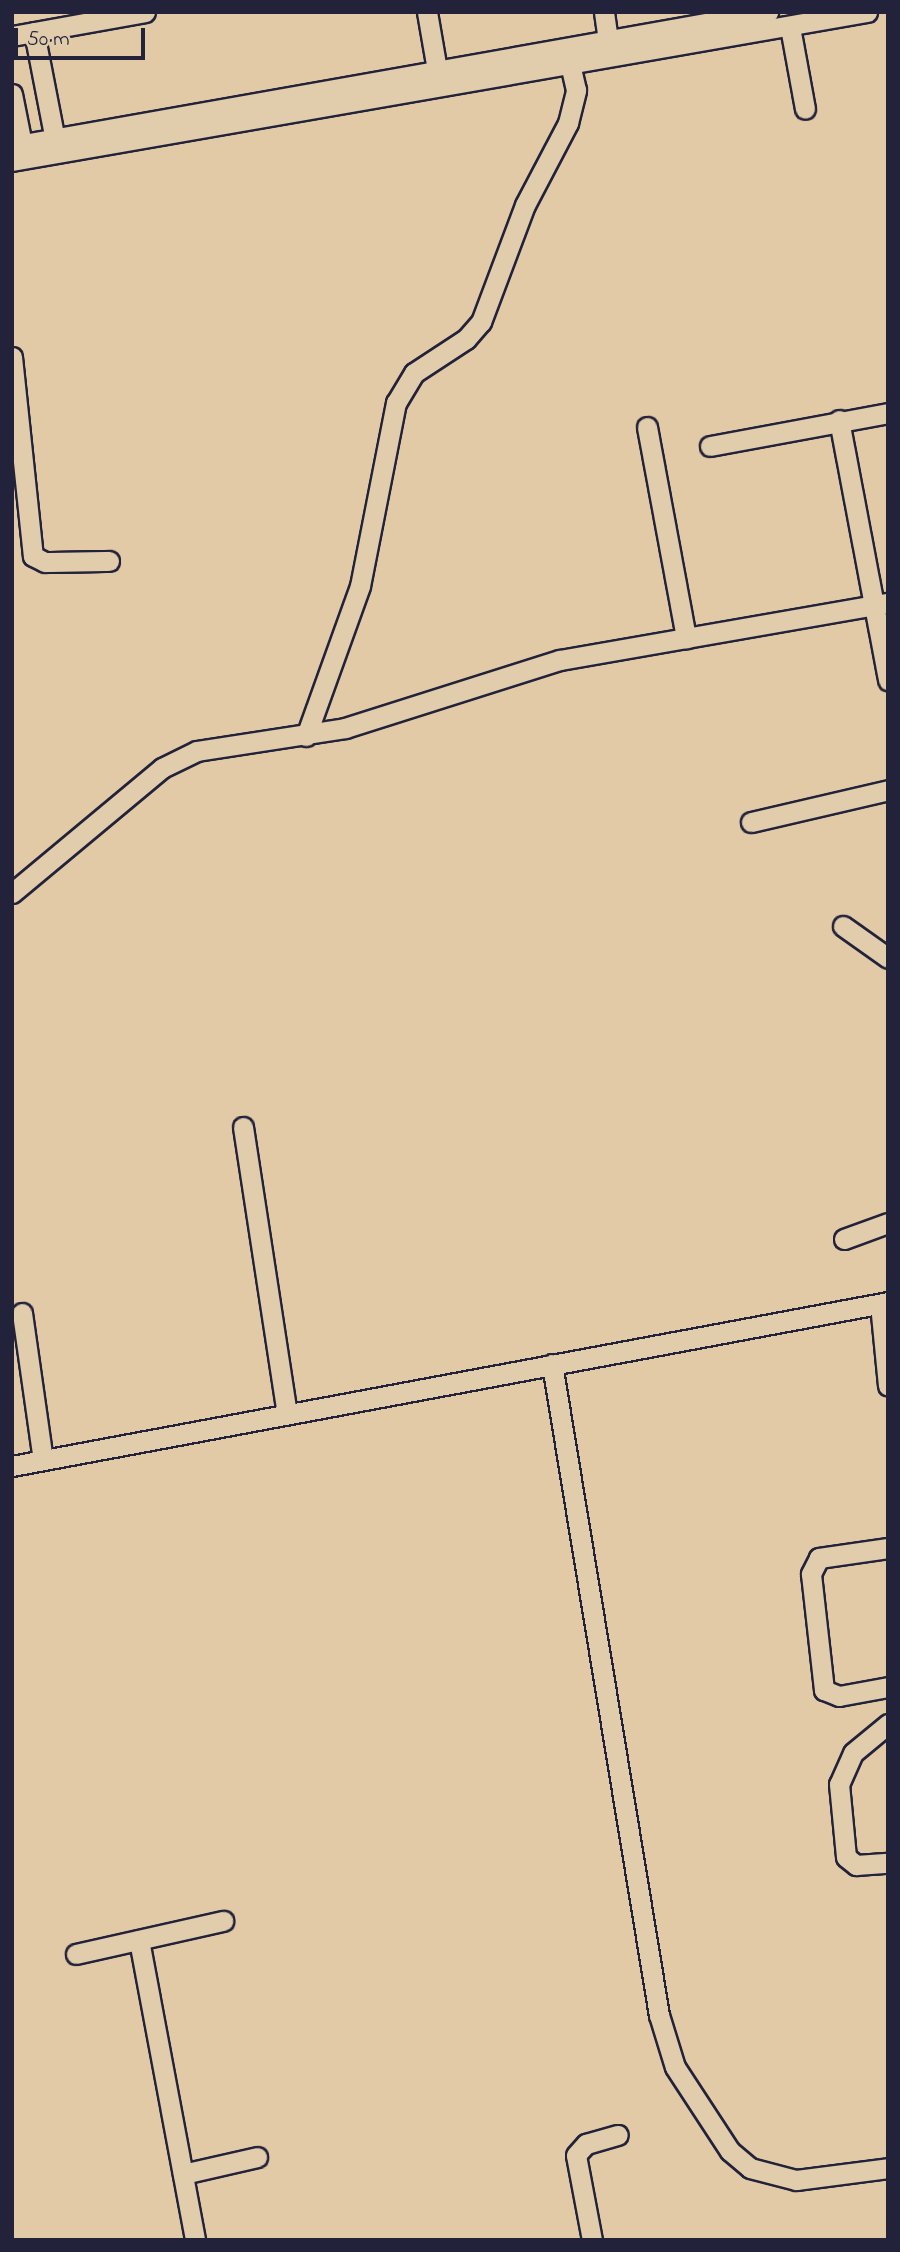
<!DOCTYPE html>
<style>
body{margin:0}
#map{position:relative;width:900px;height:2252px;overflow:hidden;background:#e1caa5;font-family:"Indie Flower",sans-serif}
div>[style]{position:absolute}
.roads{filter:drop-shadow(2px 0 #22223b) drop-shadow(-2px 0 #22223b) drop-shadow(0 2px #22223b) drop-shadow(0 -2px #22223b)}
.minor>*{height:19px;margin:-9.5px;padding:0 9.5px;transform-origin:9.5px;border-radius:9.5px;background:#e1ccab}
span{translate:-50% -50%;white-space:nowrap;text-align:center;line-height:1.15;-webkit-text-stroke:5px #e1ccab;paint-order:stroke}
.frame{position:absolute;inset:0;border:14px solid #22223b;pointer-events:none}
.scale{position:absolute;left:14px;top:28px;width:131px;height:32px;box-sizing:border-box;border:4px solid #22223b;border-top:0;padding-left:9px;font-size:21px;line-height:24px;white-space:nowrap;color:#22223b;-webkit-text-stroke:5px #e1ccab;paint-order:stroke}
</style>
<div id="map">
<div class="roads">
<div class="minor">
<i style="left:427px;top:12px;width:59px;rotate:80.2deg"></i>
<i style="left:604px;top:12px;width:28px;rotate:82deg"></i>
<i style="left:790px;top:27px;width:83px;rotate:79.6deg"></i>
<i style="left:34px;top:32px;width:110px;rotate:79deg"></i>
<i style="left:12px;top:36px;width:135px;rotate:-10.2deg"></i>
<i style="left:12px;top:94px;width:51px;rotate:78.7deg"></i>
<i style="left:12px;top:146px;width:768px;rotate:-10.05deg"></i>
<i style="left:12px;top:161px;width:868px;rotate:-9.89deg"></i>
<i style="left:12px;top:357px;width:200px;rotate:84deg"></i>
<i style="left:33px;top:556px;width:13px;rotate:27deg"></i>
<i style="left:45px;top:562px;width:64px;rotate:-0.9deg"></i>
<i style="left:839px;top:420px;width:265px;rotate:79.3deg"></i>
<i style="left:647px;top:427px;width:215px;rotate:79.5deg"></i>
<i style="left:710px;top:446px;width:181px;rotate:-10.5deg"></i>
<i style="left:306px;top:736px;width:159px;rotate:-70.2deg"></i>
<i style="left:360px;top:586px;width:187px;rotate:-78.9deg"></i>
<i style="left:396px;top:403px;width:35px;rotate:-59deg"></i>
<i style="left:414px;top:373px;width:62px;rotate:-33.2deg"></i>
<i style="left:466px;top:339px;width:23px;rotate:-49deg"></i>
<i style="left:481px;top:322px;width:125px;rotate:-69.4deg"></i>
<i style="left:525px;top:205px;width:93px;rotate:-62.3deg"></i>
<i style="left:568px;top:123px;width:34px;rotate:-76deg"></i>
<i style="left:576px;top:90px;width:26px;rotate:-103deg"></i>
<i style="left:751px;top:822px;width:141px;rotate:-13.1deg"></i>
<i style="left:12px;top:893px;width:195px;rotate:-39.8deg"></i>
<i style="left:162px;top:768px;width:39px;rotate:-26deg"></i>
<i style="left:197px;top:751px;width:150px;rotate:-8.8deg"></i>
<i style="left:345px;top:728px;width:225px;rotate:-17.6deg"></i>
<i style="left:560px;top:660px;width:333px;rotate:-9.9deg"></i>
<i style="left:843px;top:926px;width:55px;rotate:35.4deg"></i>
<i style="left:243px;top:1127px;width:290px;rotate:81.3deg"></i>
<i style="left:844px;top:1239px;width:47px;rotate:-20deg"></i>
<i style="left:880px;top:1304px;width:82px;rotate:84.4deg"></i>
<i style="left:22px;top:1313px;width:148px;rotate:81.9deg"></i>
<i style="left:552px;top:1364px;width:660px;rotate:80.67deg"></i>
<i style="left:659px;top:2015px;width:54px;rotate:72.9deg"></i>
<i style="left:675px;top:2067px;width:100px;rotate:56.8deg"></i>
<i style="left:730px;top:2151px;width:26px;rotate:40deg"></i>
<i style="left:750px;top:2168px;width:48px;rotate:14.6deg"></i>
<i style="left:796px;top:2180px;width:93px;rotate:-7.4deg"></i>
<i style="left:12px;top:1466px;width:891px;rotate:-10.6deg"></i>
<i style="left:888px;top:1548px;width:70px;rotate:171.8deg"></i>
<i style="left:819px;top:1558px;width:18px;rotate:117deg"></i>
<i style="left:811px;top:1574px;width:117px;rotate:83.6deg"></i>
<i style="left:824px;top:1690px;width:16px;rotate:22deg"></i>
<i style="left:839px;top:1696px;width:50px;rotate:-10.4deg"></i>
<i style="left:888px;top:1724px;width:45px;rotate:140.4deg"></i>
<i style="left:853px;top:1753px;width:34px;rotate:114deg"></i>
<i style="left:839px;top:1784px;width:73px;rotate:84.5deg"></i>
<i style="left:846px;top:1857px;width:13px;rotate:39deg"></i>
<i style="left:856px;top:1865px;width:32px;rotate:-4deg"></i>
<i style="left:139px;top:1940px;width:305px;rotate:79.4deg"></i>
<i style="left:76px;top:1954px;width:151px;rotate:-12.7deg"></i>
<i style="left:183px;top:2174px;width:76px;rotate:-12.9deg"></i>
<i style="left:592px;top:2240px;width:86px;rotate:-100.7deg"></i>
<i style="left:576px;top:2155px;width:15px;rotate:-48deg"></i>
<i style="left:586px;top:2144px;width:33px;rotate:-16deg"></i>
</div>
</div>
<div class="frame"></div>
<div class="scale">50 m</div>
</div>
